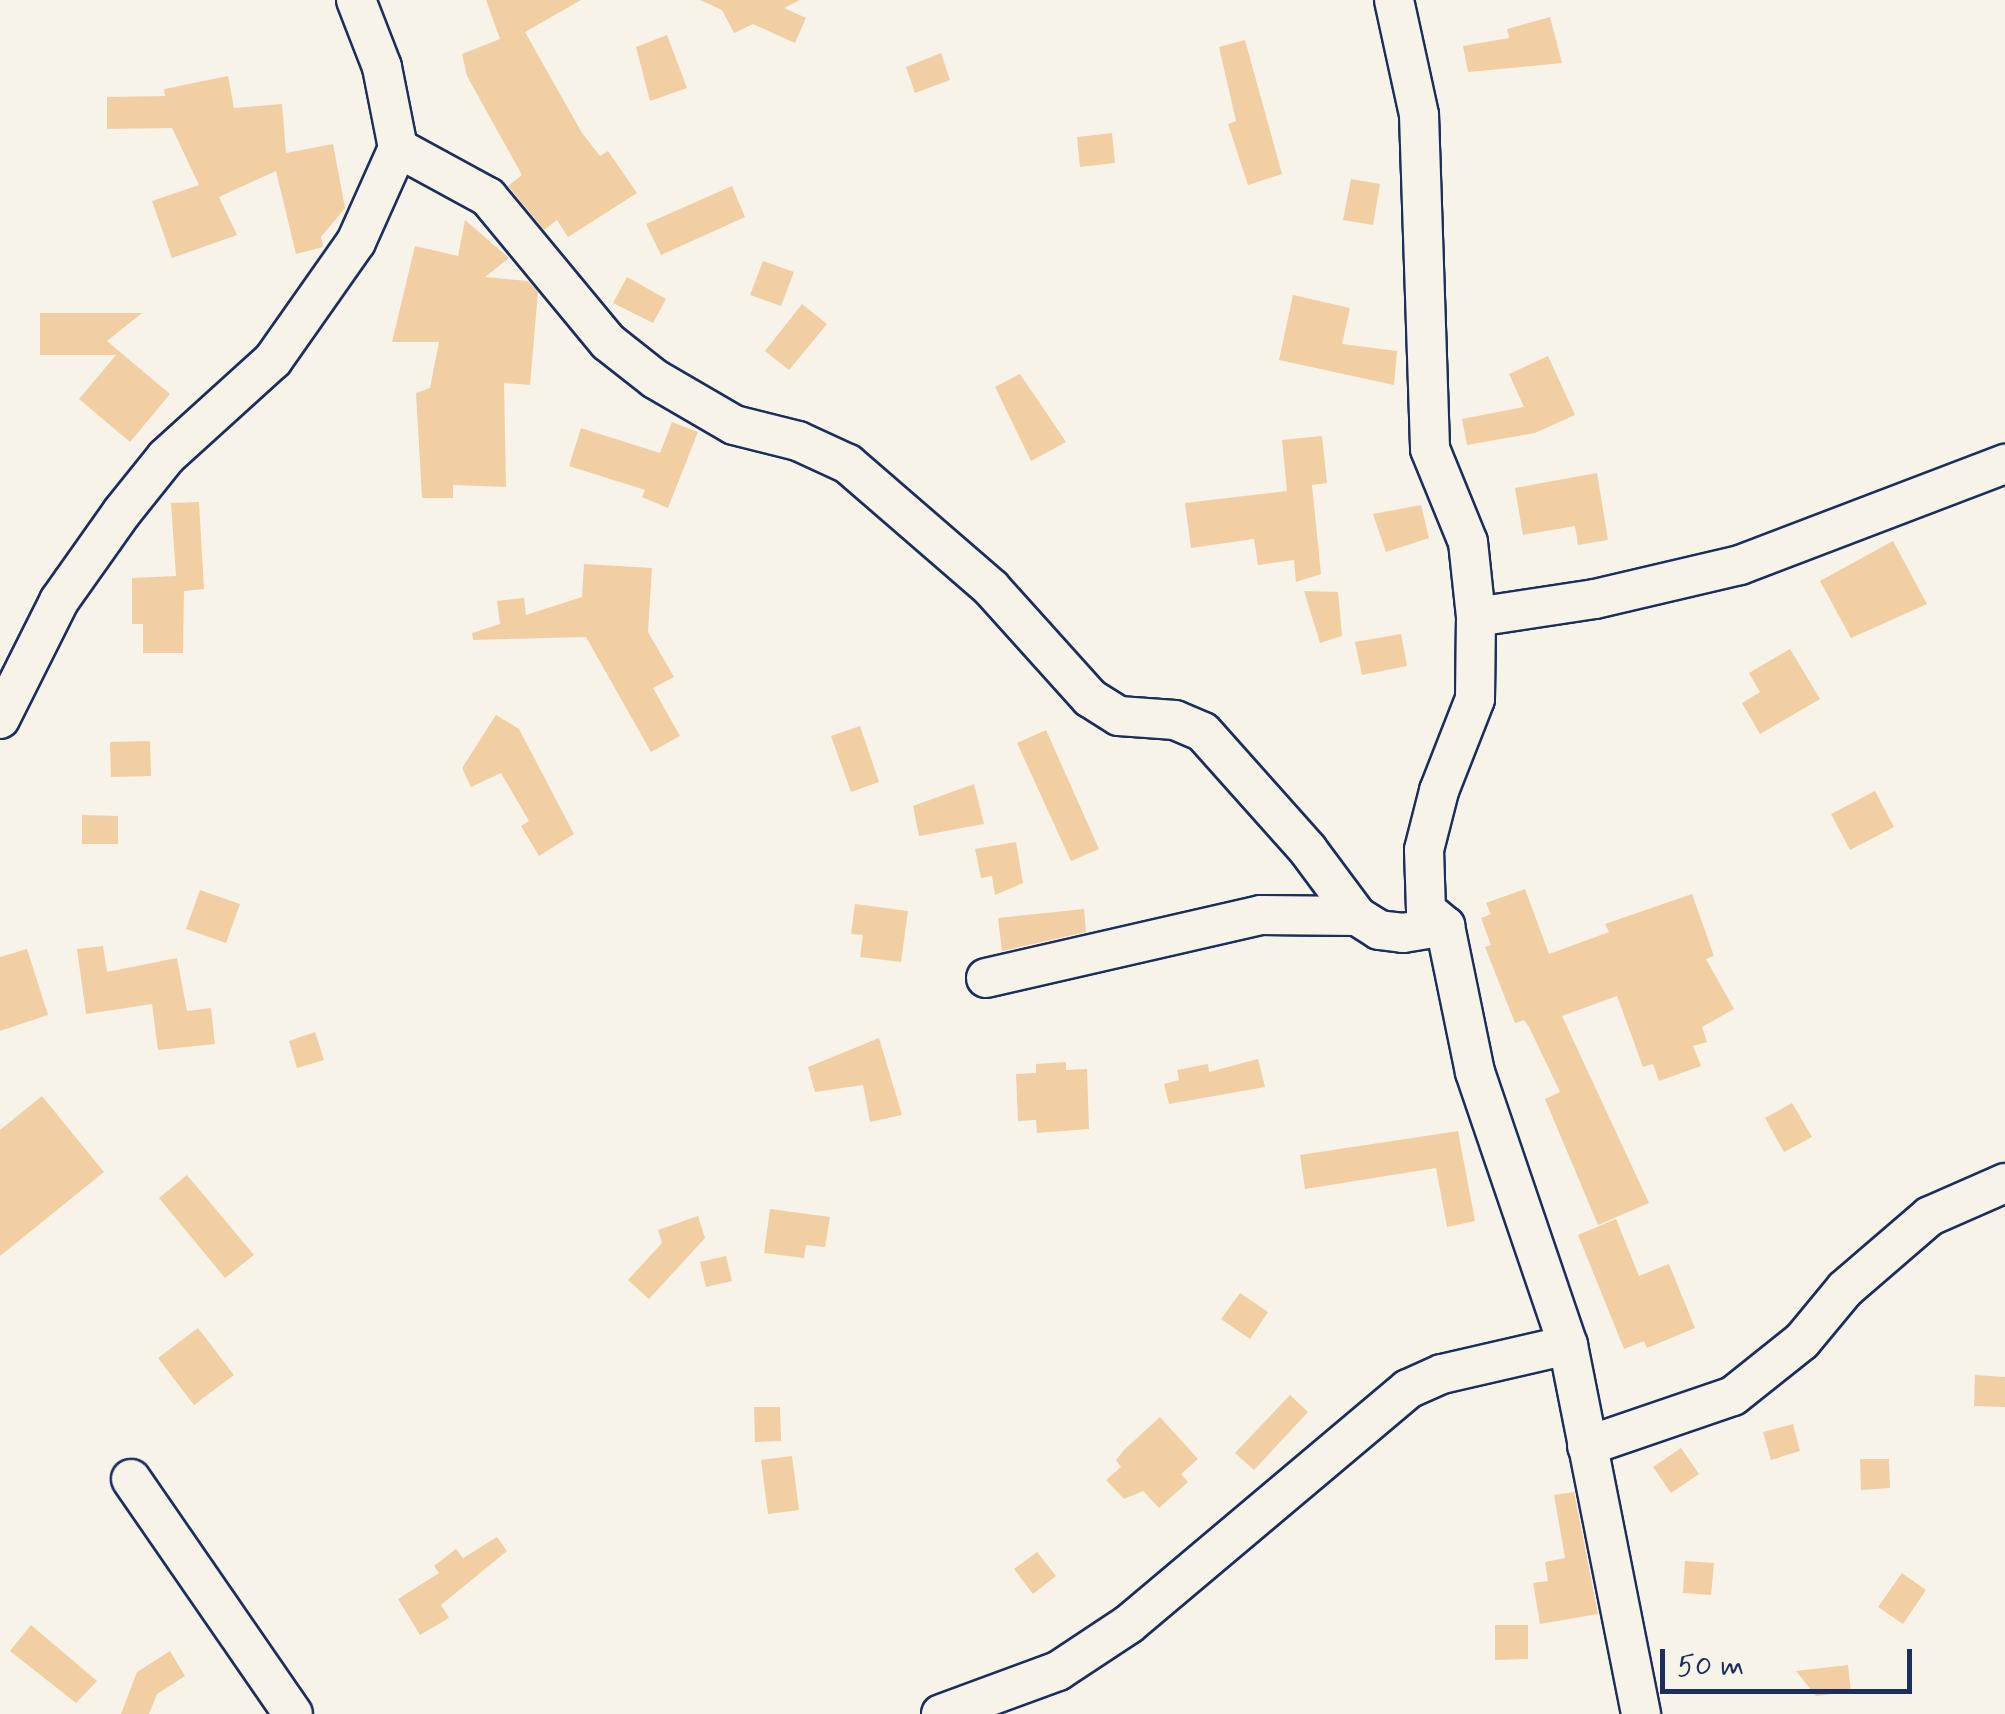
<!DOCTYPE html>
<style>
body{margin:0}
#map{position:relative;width:2005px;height:1714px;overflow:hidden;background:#f7f3e8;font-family:Mynerve,sans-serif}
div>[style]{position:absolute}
.building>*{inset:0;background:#f1cfa2}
.roads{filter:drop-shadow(2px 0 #1b2f5e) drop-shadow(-2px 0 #1b2f5e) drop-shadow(0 2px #1b2f5e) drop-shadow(0 -2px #1b2f5e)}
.street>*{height:38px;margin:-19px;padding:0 19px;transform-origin:19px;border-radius:19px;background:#f7f3e8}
span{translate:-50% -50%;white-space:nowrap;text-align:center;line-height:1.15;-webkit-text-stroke:8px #f7f3e8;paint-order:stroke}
.scale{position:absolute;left:1660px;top:1649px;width:252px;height:45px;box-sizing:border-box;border:5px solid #1b2f5e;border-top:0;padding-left:12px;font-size:30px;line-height:35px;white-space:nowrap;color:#1b2f5e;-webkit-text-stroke:8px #f7f3e8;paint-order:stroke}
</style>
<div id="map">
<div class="building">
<i style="clip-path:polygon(486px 0,581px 0,525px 32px,582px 133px,600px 156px,608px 151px,637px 193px,568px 237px,557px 220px,544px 230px,508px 186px,522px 175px,467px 76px,462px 54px,500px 39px)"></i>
<i style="clip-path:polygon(700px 0,800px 0,784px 8px,806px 18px,795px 43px,753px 24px,734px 33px,722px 10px)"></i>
<i style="clip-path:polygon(1550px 17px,1562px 63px,1468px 72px,1463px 46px,1509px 38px,1507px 29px)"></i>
<i style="clip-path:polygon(667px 35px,687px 88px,650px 101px,636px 47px)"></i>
<i style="clip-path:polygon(1245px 40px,1282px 174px,1248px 185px,1228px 124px,1236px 121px,1219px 47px)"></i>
<i style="clip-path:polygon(941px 53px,950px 80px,915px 93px,906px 67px)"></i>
<i style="clip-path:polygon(228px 76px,234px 108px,282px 104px,286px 153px,333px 144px,345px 208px,321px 237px,323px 247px,296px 254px,276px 171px,219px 197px,237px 235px,172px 258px,152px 201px,199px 185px,172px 128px,107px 129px,107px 97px,165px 96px,164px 89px)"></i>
<i style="clip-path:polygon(1112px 133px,1115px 163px,1080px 167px,1077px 137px)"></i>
<i style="clip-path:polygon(1351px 179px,1380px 184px,1373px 225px,1343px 220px)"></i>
<i style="clip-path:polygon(732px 186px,745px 217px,661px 255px,646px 224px)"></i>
<i style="clip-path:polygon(465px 220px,509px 258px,485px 277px,528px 281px,538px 292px,530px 385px,504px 383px,506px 487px,453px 485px,453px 498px,422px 498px,416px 393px,430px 388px,439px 342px,392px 342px,415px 246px,458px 256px)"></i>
<i style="clip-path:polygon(763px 261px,794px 272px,781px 306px,750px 295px)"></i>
<i style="clip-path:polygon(627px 277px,666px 299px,653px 323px,613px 303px)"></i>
<i style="clip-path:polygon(1293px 295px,1350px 308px,1342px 344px,1397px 351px,1394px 385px,1279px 360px)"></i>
<i style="clip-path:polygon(802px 304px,827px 324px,789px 370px,765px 351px)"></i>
<i style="clip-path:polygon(40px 313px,142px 313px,107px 341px,170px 394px,130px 442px,79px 399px,116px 355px,40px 355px)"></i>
<i style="clip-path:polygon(1548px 356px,1575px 415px,1535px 433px,1467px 445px,1462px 419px,1524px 407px,1509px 374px)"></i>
<i style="clip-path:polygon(1020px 374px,1066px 442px,1031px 461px,995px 387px)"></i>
<i style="clip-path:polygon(672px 422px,698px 432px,668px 508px,642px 497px,645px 490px,569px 466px,581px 428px,660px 453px)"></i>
<i style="clip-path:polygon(1322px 436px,1327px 483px,1312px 485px,1321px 574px,1296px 582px,1294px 560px,1258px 565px,1254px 539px,1191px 548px,1185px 503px,1287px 491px,1282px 440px)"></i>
<i style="clip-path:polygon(1597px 473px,1608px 540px,1578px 545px,1575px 526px,1523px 535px,1515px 488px)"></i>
<i style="clip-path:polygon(199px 502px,204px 589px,184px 591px,183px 653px,143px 653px,143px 624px,132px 624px,132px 578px,176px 576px,171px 503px)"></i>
<i style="clip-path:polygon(1421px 505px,1429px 538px,1386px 552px,1373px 514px)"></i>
<i style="clip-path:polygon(1893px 541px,1927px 604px,1851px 638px,1820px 581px)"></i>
<i style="clip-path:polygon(584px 564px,652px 568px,648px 632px,674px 677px,653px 688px,680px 736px,651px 752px,586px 637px,473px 640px,472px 633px,500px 624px,497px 601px,524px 598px,526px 615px,582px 597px)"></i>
<i style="clip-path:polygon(1304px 591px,1338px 592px,1342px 636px,1320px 643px)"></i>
<i style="clip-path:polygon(1401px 634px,1407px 666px,1362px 675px,1355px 642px)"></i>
<i style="clip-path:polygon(1790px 649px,1820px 699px,1760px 734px,1742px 703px,1760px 692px,1749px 673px)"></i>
<i style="clip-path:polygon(496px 715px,519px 729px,574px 834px,539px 856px,521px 826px,529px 821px,501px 773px,471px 787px,462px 768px)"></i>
<i style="clip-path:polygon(860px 726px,879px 782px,851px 792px,831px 736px)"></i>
<i style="clip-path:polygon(1046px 730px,1099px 849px,1071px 861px,1017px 743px)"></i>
<i style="clip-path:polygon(150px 741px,151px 776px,111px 777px,110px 742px)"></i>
<i style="clip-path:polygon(974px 784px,984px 824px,919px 836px,913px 806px)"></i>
<i style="clip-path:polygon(1875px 791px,1894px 827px,1850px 850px,1831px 814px)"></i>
<i style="clip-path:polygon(82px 815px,118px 816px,118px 844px,82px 844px)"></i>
<i style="clip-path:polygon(1016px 842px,1023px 883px,995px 895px,992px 876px,981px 878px,975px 849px)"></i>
<i style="clip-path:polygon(1525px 889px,1549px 954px,1609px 932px,1605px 924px,1692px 894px,1714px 956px,1706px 959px,1734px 1009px,1702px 1027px,1707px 1042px,1693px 1046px,1701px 1066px,1659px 1081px,1653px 1064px,1643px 1067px,1617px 996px,1562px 1016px,1649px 1203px,1598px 1225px,1545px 1099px,1560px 1092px,1529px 1027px,1524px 1020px,1515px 1023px,1485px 947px,1491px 945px,1481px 918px,1491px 914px,1486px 903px)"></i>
<i style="clip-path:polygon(200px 890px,240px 904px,226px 943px,186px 929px)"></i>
<i style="clip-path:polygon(855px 904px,908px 911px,901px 962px,860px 957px,863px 935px,851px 934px)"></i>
<i style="clip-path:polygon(1084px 909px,1086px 932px,1002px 951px,998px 918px)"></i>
<i style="clip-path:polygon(103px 946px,107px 972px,177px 958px,187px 1011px,211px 1008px,215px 1044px,158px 1050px,152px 1004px,86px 1014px,77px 949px)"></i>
<i style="clip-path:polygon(27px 949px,48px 1015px,0 1031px,0 957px)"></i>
<i style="clip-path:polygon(315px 1032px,324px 1060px,297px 1068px,289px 1041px)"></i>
<i style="clip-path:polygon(879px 1038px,902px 1115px,870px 1122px,863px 1085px,815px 1092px,808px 1067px)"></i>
<i style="clip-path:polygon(1258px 1059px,1265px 1087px,1169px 1104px,1164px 1084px,1179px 1080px,1177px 1070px,1208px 1064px,1209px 1072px)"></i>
<i style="clip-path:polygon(1066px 1062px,1066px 1070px,1087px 1069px,1089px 1129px,1037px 1133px,1036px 1120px,1018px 1121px,1016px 1074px,1036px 1073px,1036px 1064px)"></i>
<i style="clip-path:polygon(42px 1096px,104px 1172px,0 1256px,0 1130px)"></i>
<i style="clip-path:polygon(1792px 1103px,1812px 1137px,1784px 1152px,1765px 1118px)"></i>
<i style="clip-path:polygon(1458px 1131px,1475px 1221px,1447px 1227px,1436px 1168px,1305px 1189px,1300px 1155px)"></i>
<i style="clip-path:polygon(187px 1175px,254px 1255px,225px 1278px,159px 1198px)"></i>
<i style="clip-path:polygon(770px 1209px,830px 1217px,825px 1247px,806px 1245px,804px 1258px,764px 1253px)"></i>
<i style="clip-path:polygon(698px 1216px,705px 1238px,649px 1299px,628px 1280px,662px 1243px,658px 1230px)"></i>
<i style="clip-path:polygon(1616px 1219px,1639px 1276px,1669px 1264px,1695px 1328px,1647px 1348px,1644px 1341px,1624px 1349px,1578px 1235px)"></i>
<i style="clip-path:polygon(726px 1256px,732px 1281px,706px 1287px,700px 1262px)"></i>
<i style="clip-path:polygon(1240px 1293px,1268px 1312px,1250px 1339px,1221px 1319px)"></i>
<i style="clip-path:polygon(198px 1328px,234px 1375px,194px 1405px,158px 1358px)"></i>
<i style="clip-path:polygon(1975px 1375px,2005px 1377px,2005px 1407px,1974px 1406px)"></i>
<i style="clip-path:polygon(1290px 1395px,1308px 1412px,1254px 1470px,1235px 1453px)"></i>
<i style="clip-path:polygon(754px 1407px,780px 1407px,781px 1441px,755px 1442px)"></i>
<i style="clip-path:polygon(1160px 1417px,1198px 1459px,1181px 1474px,1188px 1482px,1159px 1508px,1143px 1491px,1124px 1499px,1106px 1480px,1121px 1467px,1116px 1460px,1124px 1450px)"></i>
<i style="clip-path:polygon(1793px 1424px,1800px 1451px,1771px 1460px,1763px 1432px)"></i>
<i style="clip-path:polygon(1681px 1448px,1699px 1474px,1671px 1493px,1653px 1467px)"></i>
<i style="clip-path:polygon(792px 1456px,799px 1510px,768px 1514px,761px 1460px)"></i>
<i style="clip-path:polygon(1860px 1459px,1889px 1459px,1890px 1488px,1861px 1490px)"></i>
<i style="clip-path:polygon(1574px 1492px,1598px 1614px,1540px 1624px,1533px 1583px,1548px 1581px,1545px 1562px,1565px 1558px,1554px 1495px)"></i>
<i style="clip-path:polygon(497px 1537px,507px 1551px,441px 1605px,449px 1618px,420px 1635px,398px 1599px,439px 1573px,434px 1566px,456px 1549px,463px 1558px)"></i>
<i style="clip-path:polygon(1037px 1552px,1056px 1576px,1033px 1594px,1014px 1569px)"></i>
<i style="clip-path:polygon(1685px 1561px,1714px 1563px,1711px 1595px,1683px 1593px)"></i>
<i style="clip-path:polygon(1902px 1573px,1926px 1590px,1903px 1624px,1878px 1607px)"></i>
<i style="clip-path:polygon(31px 1625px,97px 1681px,76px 1703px,10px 1651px)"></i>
<i style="clip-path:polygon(1495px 1625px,1528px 1625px,1528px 1659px,1495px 1660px)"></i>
<i style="clip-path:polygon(170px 1651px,185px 1676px,157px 1694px,149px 1714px,121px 1714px,137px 1672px)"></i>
<i style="clip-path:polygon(1848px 1665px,1851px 1692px,1816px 1696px,1796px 1671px)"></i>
</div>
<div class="roads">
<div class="street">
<i style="left:1394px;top:0;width:118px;rotate:77.7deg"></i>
<i style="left:1419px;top:115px;width:334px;rotate:88.1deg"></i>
<i style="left:1430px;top:449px;width:100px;rotate:67.8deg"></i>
<i style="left:1468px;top:542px;width:75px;rotate:83.9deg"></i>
<i style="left:1476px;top:617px;width:82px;rotate:90.7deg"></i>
<i style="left:1475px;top:699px;width:99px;rotate:111.4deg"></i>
<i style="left:1439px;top:791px;width:61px;rotate:104.3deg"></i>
<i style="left:1424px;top:850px;width:60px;rotate:88.1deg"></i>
<i style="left:1426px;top:910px;width:25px;rotate:40deg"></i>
<i style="left:1445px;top:926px;width:149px;rotate:78.4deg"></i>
<i style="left:1475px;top:1072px;width:288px;rotate:71.2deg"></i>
<i style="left:1568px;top:1345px;width:376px;rotate:78.8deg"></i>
<i style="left:398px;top:148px;width:102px;rotate:28.6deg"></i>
<i style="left:488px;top:197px;width:188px;rotate:50.4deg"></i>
<i style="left:608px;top:342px;width:60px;rotate:38.2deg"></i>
<i style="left:655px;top:379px;width:91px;rotate:30.2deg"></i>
<i style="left:734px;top:425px;width:66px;rotate:14deg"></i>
<i style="left:798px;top:441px;width:55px;rotate:24.7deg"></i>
<i style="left:848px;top:464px;width:189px;rotate:40.9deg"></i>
<i style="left:991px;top:588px;width:148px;rotate:48deg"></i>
<i style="left:1090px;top:698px;width:34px;rotate:32deg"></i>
<i style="left:1119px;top:716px;width:56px;rotate:4.1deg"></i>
<i style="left:1175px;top:720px;width:30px;rotate:23deg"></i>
<i style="left:1203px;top:732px;width:158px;rotate:48.3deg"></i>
<i style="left:1308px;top:850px;width:82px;rotate:53.4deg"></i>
<i style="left:1357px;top:916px;width:26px;rotate:32deg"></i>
<i style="left:1379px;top:930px;width:24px;rotate:7deg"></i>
<i style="left:1403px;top:933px;width:43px;rotate:-9.5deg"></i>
<i style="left:1476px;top:617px;width:120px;rotate:-8.6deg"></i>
<i style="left:1595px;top:599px;width:149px;rotate:-13.2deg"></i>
<i style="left:1740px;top:565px;width:284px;rotate:-20.9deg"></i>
<i style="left:0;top:719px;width:132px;rotate:-63.4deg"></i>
<i style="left:59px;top:601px;width:109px;rotate:-54.7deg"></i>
<i style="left:122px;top:512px;width:70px;rotate:-51.3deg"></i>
<i style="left:166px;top:457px;width:144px;rotate:-42.2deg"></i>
<i style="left:273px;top:360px;width:144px;rotate:-54.9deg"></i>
<i style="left:356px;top:242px;width:103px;rotate:-65.9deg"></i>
<i style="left:398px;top:148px;width:83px;rotate:-101.2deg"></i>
<i style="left:382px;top:67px;width:72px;rotate:-111.2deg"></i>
<i style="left:986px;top:978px;width:282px;rotate:-12.9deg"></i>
<i style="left:1261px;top:915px;width:96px;rotate:0.6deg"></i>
<i style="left:1587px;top:1446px;width:154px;rotate:-18.9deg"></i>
<i style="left:1733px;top:1396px;width:88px;rotate:-38.6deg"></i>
<i style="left:1802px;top:1341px;width:67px;rotate:-50.4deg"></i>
<i style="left:1845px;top:1289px;width:112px;rotate:-40.7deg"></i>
<i style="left:1930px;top:1216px;width:82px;rotate:-23.7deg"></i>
<i style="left:131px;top:1479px;width:285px;rotate:55.4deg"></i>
<i style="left:941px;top:1714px;width:125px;rotate:-20.2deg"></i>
<i style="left:1058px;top:1671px;width:85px;rotate:-33.5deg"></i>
<i style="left:1129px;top:1624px;width:365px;rotate:-40.1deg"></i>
<i style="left:1408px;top:1389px;width:37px;rotate:-24deg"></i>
<i style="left:1442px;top:1374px;width:129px;rotate:-13deg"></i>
</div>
</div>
<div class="scale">50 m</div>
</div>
